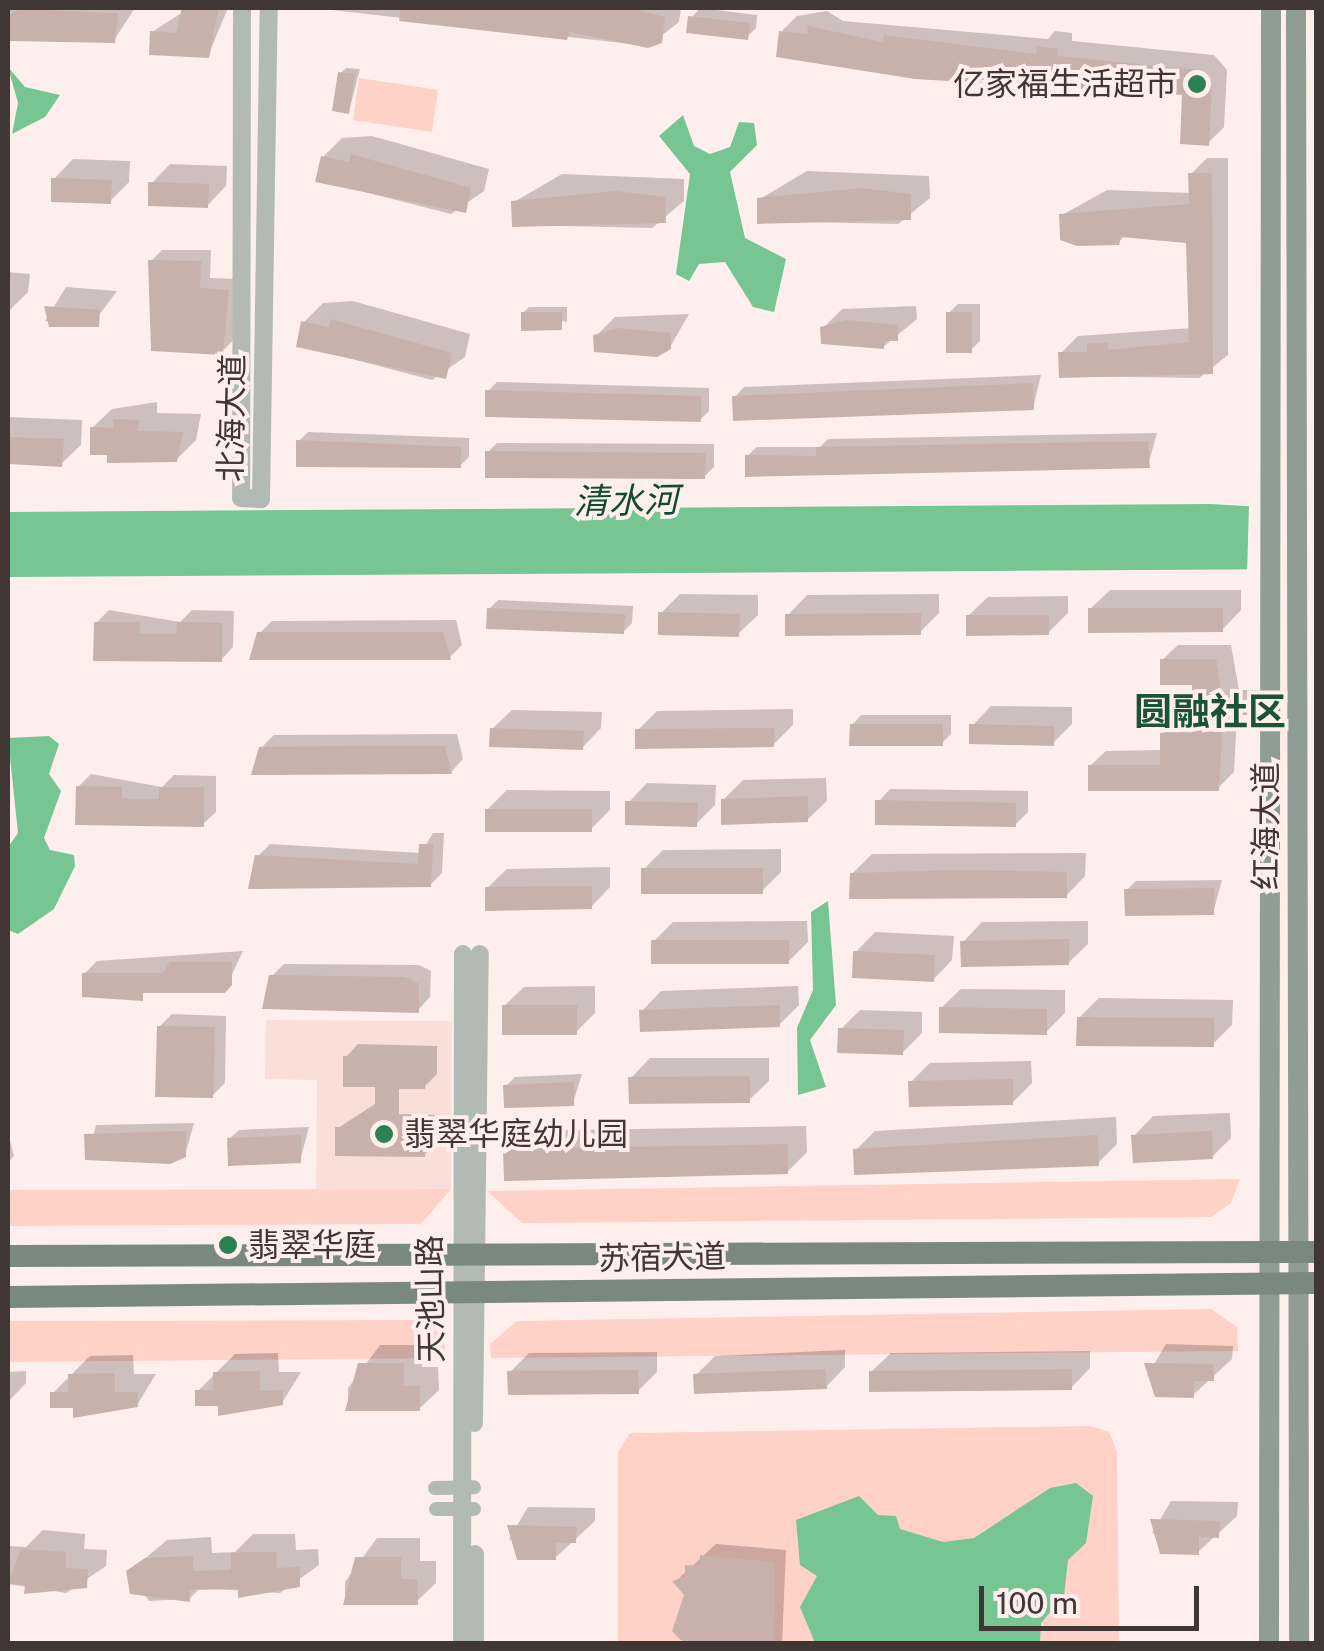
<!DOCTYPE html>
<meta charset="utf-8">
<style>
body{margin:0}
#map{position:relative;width:1324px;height:1651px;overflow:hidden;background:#ffefec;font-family:"Public Sans","Noto Sans SC",sans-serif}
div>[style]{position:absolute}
.built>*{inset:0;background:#fadfd9}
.green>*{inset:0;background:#ffd1c7}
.water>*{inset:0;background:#76c593}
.pier>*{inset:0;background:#ffefec}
.shadow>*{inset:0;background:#0003}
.building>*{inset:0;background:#c9b1ab}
.minor>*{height:14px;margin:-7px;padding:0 7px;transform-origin:7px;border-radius:7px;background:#b1bab3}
.tertiary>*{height:18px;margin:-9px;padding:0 9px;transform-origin:9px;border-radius:9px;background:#b1bab3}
.secondary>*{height:20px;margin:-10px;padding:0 10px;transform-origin:10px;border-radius:10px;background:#909d94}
.primary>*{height:22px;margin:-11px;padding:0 11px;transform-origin:11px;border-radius:11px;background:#79897e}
.dots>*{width:28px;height:28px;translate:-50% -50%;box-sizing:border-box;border:5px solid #ffefec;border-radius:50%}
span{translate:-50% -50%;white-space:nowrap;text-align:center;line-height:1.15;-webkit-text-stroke:8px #ffefec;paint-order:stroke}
.poi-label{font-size:32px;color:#403634}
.right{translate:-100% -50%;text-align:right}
.left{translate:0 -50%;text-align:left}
.street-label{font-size:32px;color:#403634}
.water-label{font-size:35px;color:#0f4c2c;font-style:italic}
.quarter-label{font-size:38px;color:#1b5434;font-weight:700}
.frame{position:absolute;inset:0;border:10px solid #403634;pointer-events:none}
.scale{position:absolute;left:979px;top:1586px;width:220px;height:45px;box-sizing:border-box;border:5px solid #403634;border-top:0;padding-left:12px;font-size:30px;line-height:35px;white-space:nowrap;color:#403634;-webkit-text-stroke:8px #ffefec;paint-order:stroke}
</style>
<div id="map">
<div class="built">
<i style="clip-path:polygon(266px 1020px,452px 1021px,451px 1189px,316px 1189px,317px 1080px,265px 1079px)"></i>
</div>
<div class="green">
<i style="clip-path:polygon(359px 78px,438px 90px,432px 132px,353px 120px)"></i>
<i style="clip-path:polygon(1240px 1179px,1231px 1203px,1211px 1217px,522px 1223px,487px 1191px)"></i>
<i style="clip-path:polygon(451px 1189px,421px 1224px,8px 1226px,8px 1190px)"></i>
<i style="clip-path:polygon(1211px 1309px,1237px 1327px,1238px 1351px,491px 1358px,490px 1344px,517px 1321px)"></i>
<i style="clip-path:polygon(417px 1320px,443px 1335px,446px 1358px,8px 1362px,8px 1321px)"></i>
<i style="clip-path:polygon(1091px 1426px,1109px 1432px,1117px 1452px,1119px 1643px,618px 1644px,618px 1452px,630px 1433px)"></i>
</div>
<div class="water">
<i style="clip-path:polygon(8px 67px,25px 87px,60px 95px,45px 117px,12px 134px,18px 103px)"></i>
<i style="clip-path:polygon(683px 115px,694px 146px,710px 154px,730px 147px,739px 122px,754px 123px,757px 145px,730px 172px,745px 238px,786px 259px,774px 312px,753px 307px,725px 262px,699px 264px,689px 281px,676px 274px,690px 174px,659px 136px)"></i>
<i style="clip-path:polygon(1210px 504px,1316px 510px,1316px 569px,8px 577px,8px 512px)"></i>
<i style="clip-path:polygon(49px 736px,59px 744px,49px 774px,61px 791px,44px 838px,50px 850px,74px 855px,75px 866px,54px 909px,18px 934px,8px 930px,8px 847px,18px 833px,8px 738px)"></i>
<i style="clip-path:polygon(828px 901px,836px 1005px,810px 1040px,826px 1087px,798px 1095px,797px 1028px,813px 990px,811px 912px)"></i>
<i style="clip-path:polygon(1076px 1483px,1093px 1496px,1086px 1543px,1068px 1560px,1064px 1596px,1041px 1623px,1040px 1643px,815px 1643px,800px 1607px,817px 1576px,800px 1565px,796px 1520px,859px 1496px,878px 1515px,896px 1516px,900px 1529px,943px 1542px,974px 1538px,1050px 1488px)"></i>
</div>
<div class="pier">
<i style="clip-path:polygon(1249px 504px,1316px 505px,1316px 574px,1247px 575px)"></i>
</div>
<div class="shadow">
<i style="clip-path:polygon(8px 8px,135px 8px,114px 40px,8px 32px)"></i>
<i style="clip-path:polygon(189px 8px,228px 8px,208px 56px,152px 32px)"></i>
<i style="clip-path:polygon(314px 8px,681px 8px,679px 22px,648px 46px)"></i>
<i style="clip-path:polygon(700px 8px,757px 15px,756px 28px,747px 37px,691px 18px)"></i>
<i style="clip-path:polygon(827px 11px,843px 21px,1048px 39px,1055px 31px,1072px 33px,1072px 41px,1214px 55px,1227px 70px,1224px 127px,1208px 143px,1185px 93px,779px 56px,781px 32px,797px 16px)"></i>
<i style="clip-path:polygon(346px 68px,360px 69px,349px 111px,341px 73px)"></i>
<i style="clip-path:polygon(372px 136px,489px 169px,484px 191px,451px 214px,318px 180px,323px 157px,342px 138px)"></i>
<i style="clip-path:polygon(1207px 158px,1228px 158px,1228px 355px,1199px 378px,1061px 376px,1061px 353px,1078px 336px,1192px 328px,1189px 241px,1125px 235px,1118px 243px,1062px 215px,1107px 190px,1191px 193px,1191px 174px)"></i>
<i style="clip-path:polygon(73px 159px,130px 161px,129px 182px,110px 201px,54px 179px)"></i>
<i style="clip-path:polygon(170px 164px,227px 166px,226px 186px,207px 206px,151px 184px)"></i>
<i style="clip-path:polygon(807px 171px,929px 176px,930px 198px,898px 224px,760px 221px,760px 199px)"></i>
<i style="clip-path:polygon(562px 174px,684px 179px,684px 201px,652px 228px,514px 225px,514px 202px)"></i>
<i style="clip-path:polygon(162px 250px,211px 250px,210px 278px,239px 279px,236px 337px,225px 349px,153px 349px,151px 261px)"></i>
<i style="clip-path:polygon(8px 272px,30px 274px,28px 292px,9px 311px)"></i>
<i style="clip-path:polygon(66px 287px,117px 291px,90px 327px,45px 321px)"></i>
<i style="clip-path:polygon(353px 301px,470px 334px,465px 357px,432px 380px,299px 345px,304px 322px,323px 303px)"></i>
<i style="clip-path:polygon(958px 304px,980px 304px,980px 341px,971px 350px,949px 313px)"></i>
<i style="clip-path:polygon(916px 306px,917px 319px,883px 347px,823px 328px,842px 309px)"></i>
<i style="clip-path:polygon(529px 307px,567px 307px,567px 322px,523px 313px)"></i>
<i style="clip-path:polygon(689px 314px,670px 347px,596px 336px,615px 317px)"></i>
<i style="clip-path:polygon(1041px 375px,1033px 408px,735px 397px,744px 387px)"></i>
<i style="clip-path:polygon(497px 382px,709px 388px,709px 411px,700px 420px,488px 391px)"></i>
<i style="clip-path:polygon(157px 402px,157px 413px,201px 414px,196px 440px,176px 460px,110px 452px,92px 428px,112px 409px)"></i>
<i style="clip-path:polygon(8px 417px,82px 420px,81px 445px,61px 464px,8px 462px)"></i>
<i style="clip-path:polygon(308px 432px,469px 438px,469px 457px,460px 466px,299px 441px)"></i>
<i style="clip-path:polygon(1157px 433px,1148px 465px,747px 456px,757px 447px,820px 447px,828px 439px)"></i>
<i style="clip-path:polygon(497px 443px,714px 444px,714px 467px,704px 477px,488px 452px)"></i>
<i style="clip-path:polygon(1110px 590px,1241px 590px,1241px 610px,1222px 630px,1090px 609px)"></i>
<i style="clip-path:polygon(680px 594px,758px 595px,758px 615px,738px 634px,661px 613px)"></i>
<i style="clip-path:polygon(939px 594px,939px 613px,920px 632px,788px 615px,807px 595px)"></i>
<i style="clip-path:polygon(1068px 596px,1068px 613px,1048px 633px,968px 616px,988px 597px)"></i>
<i style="clip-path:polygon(498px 600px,633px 606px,632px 623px,623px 632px,489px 609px)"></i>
<i style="clip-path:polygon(109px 610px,180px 622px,192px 610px,234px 611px,233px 647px,221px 660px,96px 623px)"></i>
<i style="clip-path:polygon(456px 620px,462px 645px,450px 657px,259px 634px,272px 621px)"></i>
<i style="clip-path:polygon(1178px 645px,1231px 645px,1239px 690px,1262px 690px,1237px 713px,1234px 772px,1218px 788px,1090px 766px,1106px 751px,1162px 750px,1162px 734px,1178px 719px,1195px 719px,1195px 682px,1162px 660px)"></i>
<i style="clip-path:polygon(991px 706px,1072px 707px,1072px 724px,1053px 743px,972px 726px)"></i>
<i style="clip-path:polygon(793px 709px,793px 725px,773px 745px,638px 730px,657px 711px)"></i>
<i style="clip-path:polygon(512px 710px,602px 712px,601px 728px,582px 748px,492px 729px)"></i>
<i style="clip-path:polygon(861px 715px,951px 715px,951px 734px,942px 743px,852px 725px)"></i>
<i style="clip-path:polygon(457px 734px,463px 759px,451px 772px,261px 748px,274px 735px)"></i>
<i style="clip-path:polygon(91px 774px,162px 787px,174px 775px,216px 776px,216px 812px,203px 824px,78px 787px)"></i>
<i style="clip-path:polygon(826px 778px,827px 801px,807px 820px,723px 800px,743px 780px)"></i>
<i style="clip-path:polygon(647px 783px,716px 785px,715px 805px,696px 824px,628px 803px)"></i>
<i style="clip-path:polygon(890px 789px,1028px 791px,1028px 812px,1015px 825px,878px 802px)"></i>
<i style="clip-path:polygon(507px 790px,610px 791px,610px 810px,591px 829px,487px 810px)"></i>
<i style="clip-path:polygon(433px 833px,444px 833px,442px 873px,430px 885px,258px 856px,270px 844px,421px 853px)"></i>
<i style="clip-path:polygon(781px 849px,781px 872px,762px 891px,644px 869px,663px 850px)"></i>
<i style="clip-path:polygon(1086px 853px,1085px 876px,1066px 896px,852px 874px,872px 854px)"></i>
<i style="clip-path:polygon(610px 867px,610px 887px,591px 907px,487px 888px,507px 869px)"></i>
<i style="clip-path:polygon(1222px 880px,1213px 913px,1127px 890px,1136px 881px)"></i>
<i style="clip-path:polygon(807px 921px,808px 942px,788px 962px,654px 941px,673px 922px)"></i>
<i style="clip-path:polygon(1088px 921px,1088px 944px,1068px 963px,963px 942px,982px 922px)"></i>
<i style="clip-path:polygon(875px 932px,954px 936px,952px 960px,933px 980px,856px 952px)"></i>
<i style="clip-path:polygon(243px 951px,224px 991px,84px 974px,97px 961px)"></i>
<i style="clip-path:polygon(284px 964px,419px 965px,431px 971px,430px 997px,418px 1010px,271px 977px)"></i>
<i style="clip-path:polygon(595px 986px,595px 1013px,576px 1032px,504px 1006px,524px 987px)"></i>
<i style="clip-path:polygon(798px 986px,799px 1005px,779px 1025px,642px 1011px,661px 991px)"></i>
<i style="clip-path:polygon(961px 989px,1065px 990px,1065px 1013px,1046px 1032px,941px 1008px)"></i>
<i style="clip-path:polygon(1099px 998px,1233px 1000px,1232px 1025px,1213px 1044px,1079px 1018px)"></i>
<i style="clip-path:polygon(860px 1010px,922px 1012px,922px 1033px,902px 1053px,840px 1030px)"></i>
<i style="clip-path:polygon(172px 1014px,226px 1016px,225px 1083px,212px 1096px,159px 1027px)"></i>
<i style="clip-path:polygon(358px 1044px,437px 1046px,437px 1074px,424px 1087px,399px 1086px,399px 1114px,437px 1115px,436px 1142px,424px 1155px,338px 1128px,378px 1102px,378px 1085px,346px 1057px)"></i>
<i style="clip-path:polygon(650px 1058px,769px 1058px,769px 1081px,749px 1100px,631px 1078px)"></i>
<i style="clip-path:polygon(1031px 1061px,1032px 1083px,1012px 1103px,911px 1082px,930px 1063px)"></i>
<i style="clip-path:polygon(582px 1074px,573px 1103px,506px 1086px,515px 1077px)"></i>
<i style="clip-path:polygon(1230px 1113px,1231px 1138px,1212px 1157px,1134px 1136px,1153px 1116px)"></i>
<i style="clip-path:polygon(1116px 1117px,1117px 1144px,1098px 1163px,856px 1150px,875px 1131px)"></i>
<i style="clip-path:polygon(194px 1123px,185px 1155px,87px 1158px,96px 1125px)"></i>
<i style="clip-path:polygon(806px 1126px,807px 1152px,787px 1172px,505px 1150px,524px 1131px)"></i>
<i style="clip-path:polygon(309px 1127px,300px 1161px,229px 1139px,239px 1130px)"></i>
<i style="clip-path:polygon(8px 1133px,14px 1156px,8px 1162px)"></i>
<i style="clip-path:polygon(1166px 1344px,1233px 1346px,1232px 1359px,1192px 1396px,1147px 1376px)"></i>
<i style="clip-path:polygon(380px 1345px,422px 1345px,422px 1367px,438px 1367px,439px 1390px,419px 1409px,348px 1409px,348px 1388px)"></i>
<i style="clip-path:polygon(845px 1350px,845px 1367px,826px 1387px,696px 1375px,715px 1356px)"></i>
<i style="clip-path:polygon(1090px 1351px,1090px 1368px,1071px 1388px,871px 1372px,891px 1353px)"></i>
<i style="clip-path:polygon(657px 1352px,657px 1372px,638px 1391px,510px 1372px,529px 1353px)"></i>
<i style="clip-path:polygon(278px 1353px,279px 1372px,301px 1372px,282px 1403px,221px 1403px,198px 1391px,235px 1354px)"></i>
<i style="clip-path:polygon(133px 1355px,134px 1374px,156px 1374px,137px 1405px,76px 1405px,53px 1393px,90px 1356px)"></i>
<i style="clip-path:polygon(26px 1371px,26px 1383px,8px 1402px,8px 1372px)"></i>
<i style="clip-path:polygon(1171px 1501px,1238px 1502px,1237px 1516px,1198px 1552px,1152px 1533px)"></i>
<i style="clip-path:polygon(528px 1507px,595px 1508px,595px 1521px,555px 1558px,509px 1539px)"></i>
<i style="clip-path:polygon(43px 1530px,85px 1534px,84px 1549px,107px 1550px,106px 1566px,66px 1593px,8px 1584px,8px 1546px,26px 1547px)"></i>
<i style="clip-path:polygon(253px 1534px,295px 1534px,296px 1550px,318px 1549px,319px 1565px,280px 1593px,200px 1588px,189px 1599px,149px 1601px,129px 1572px,167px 1540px,211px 1537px,212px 1553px,235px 1552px)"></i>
<i style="clip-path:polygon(377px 1538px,420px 1538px,420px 1561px,436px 1561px,436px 1583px,416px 1602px,345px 1603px,345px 1582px)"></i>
<i style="clip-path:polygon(716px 1544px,786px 1550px,782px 1644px,759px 1644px,676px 1581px)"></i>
</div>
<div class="building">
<i style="clip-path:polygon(182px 8px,219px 8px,209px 58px,149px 55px,150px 31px,176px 33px)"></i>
<i style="clip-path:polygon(401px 8px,630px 8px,665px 17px,662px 43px,648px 48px,570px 32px,567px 40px,399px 21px)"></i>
<i style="clip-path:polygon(20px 9px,118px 13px,115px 43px,8px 41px,8px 16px)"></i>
<i style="clip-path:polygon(688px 16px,750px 23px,748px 40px,686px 33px)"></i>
<i style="clip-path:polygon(808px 26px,883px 42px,884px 35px,1036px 54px,1037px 46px,1058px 49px,1057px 56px,1198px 70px,1212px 87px,1209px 146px,1180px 144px,1182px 95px,915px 79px,776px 57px,779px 31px,807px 34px)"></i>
<i style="clip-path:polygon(338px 72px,355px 74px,349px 114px,332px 111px)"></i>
<i style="clip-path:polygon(351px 154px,471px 188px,466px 213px,315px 182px,321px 156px,349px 162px)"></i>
<i style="clip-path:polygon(1188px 173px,1212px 173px,1213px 374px,1059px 378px,1058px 352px,1087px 352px,1087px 343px,1108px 343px,1108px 350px,1189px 342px,1186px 243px,1121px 237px,1119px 245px,1077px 246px,1060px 240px,1059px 214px,1189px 204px)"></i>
<i style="clip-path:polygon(51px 178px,112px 180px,111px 204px,51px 202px)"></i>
<i style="clip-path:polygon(148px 182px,209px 184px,208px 208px,148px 206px)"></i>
<i style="clip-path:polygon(862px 188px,911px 194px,911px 220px,757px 224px,757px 198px)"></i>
<i style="clip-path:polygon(616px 191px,665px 197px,666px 223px,512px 227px,511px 201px)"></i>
<i style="clip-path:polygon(148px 260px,201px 261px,200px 288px,229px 290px,223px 355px,151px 351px)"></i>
<i style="clip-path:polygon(44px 306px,100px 310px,99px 327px,49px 327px)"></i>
<i style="clip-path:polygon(521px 312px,562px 312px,562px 330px,521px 331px)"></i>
<i style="clip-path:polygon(946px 312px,972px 312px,972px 353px,946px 353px)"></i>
<i style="clip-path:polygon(331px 319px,452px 353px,446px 379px,296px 347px,301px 321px,329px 327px)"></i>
<i style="clip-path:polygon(846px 320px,898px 325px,898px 341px,884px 341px,884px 349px,821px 344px,820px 327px)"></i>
<i style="clip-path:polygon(619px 328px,671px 333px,671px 349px,657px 357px,594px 352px,593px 335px)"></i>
<i style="clip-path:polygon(1033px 383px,1034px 410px,733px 421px,732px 396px)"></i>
<i style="clip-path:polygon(485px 390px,701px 396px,701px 422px,485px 417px)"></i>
<i style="clip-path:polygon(113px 419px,139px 420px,138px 431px,183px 432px,177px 462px,107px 463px,107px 455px,90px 455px,90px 427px,113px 428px)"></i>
<i style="clip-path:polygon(8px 437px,64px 439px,62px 467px,8px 464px)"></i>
<i style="clip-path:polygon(296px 440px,461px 447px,461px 468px,296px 467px)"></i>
<i style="clip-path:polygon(1148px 441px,1150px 468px,745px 477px,745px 455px,816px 456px,816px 447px)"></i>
<i style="clip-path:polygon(485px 451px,706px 453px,705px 479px,485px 478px)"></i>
<i style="clip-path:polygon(487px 608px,625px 614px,624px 634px,486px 629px)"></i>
<i style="clip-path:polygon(1088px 608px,1223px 608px,1223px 632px,1088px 633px)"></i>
<i style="clip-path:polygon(658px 612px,740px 614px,739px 637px,658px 635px)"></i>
<i style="clip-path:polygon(921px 613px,921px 635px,785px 636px,785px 614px)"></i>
<i style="clip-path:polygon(966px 615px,1049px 615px,1049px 635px,966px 636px)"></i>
<i style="clip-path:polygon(94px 622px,140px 622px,140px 633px,150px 634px,176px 634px,177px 622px,222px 623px,222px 662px,93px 661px)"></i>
<i style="clip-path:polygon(257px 632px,443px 632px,451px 660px,249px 660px)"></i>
<i style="clip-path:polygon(1160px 659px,1216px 659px,1224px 705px,1248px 705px,1248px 715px,1223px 715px,1219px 791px,1088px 791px,1088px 765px,1160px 765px,1160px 733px,1192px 733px,1192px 685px,1160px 685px)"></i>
<i style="clip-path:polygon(850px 724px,943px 724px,943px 746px,849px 746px)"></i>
<i style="clip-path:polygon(969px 724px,1054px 726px,1054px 746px,969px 744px)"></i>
<i style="clip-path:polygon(490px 728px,584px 731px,583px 750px,489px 747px)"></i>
<i style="clip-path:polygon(774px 728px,774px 747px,635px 749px,635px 729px)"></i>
<i style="clip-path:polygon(346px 746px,445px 746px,452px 774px,251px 775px,259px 747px)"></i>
<i style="clip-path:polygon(76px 786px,122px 787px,122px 798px,132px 799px,159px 799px,159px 787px,204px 787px,204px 827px,75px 825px)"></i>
<i style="clip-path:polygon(808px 796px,808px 822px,721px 825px,721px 799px)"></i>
<i style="clip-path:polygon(875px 800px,1016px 803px,1016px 827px,875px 825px)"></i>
<i style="clip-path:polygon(625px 801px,698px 803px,697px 827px,625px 825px)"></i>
<i style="clip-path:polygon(485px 809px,592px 809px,592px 832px,485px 832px)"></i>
<i style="clip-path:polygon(419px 844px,433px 844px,431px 887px,248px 889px,255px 855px,418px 864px)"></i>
<i style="clip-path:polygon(641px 868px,763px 868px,763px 894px,641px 894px)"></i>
<i style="clip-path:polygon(962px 870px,1067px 872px,1067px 898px,849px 899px,850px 873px)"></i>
<i style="clip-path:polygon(592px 886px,592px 909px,485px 911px,485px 887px)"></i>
<i style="clip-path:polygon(1214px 888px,1214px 915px,1125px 916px,1124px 889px)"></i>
<i style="clip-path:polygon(1069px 939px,1069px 965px,961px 967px,960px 941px)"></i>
<i style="clip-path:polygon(651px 940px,789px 940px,789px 964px,651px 964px)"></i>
<i style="clip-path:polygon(853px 951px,935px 955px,934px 982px,852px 978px)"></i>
<i style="clip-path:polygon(170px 962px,232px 962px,232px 985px,225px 993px,143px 993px,143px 1001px,82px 997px,82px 973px,163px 973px)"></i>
<i style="clip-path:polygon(269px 975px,405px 977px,419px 984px,419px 1013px,262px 1009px)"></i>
<i style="clip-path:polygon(502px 1005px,577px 1005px,577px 1035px,502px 1035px)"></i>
<i style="clip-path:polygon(780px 1005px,780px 1027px,640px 1032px,639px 1010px)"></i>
<i style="clip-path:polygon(939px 1007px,1047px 1009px,1047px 1035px,939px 1033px)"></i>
<i style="clip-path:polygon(1077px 1017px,1214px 1018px,1214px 1047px,1076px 1046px)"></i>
<i style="clip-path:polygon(157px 1026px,215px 1027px,213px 1098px,155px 1097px)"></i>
<i style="clip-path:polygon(838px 1028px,904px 1030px,903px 1055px,837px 1053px)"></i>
<i style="clip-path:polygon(343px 1056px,426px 1057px,425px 1089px,388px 1089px,387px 1126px,425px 1127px,425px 1157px,335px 1156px,335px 1127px,359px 1127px,359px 1114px,375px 1114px,375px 1087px,343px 1087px)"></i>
<i style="clip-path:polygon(750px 1076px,750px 1103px,629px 1104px,628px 1077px)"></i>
<i style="clip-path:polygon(1013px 1079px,1013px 1105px,909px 1107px,908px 1081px)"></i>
<i style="clip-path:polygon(574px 1082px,574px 1106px,504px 1108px,503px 1085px)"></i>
<i style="clip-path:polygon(186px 1131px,186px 1157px,170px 1164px,85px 1160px,84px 1134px)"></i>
<i style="clip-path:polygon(1212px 1131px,1213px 1159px,1133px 1163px,1131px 1135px)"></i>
<i style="clip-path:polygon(301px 1135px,301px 1163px,228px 1166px,227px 1138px)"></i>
<i style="clip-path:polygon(1098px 1135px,1099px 1166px,854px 1175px,853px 1149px)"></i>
<i style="clip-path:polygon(788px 1144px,788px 1174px,504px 1181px,503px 1149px)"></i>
<i style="clip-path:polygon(358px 1363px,404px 1363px,404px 1386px,420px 1385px,420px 1411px,345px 1411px)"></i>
<i style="clip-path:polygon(1144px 1363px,1214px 1364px,1214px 1381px,1194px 1381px,1194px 1398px,1155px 1397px)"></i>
<i style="clip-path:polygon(826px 1369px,827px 1389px,694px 1394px,693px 1374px)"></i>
<i style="clip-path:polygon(1072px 1369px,1072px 1390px,869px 1392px,869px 1371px)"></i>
<i style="clip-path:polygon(638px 1370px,639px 1394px,508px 1395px,507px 1371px)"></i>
<i style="clip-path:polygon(260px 1371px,260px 1391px,283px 1390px,283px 1405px,218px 1416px,218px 1406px,195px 1406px,195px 1390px,213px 1390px,213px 1372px)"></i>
<i style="clip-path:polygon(115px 1373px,115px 1392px,137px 1392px,138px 1407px,73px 1418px,73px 1408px,50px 1408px,50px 1392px,68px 1392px,68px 1374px)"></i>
<i style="clip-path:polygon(1150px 1519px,1220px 1521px,1219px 1538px,1199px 1537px,1199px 1555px,1160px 1554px)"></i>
<i style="clip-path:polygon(507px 1525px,577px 1527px,576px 1543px,556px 1543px,556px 1560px,517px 1560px)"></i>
<i style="clip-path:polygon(21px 1549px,66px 1552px,66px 1568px,88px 1569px,87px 1588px,24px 1594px,25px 1585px,8px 1584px)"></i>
<i style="clip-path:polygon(245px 1552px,276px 1552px,277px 1568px,300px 1567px,300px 1587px,238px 1598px,238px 1589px,189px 1590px,190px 1602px,130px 1594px,126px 1571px,145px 1558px,193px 1556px,193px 1571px,231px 1570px,231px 1553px)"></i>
<i style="clip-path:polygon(700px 1555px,775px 1562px,774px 1644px,685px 1644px,672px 1631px,684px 1595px,672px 1581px,685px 1577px,685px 1565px,700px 1566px)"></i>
<i style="clip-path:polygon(355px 1557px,401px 1557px,401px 1579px,417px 1579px,418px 1605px,343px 1605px)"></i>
</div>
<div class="minor">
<i style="left:435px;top:1488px;width:39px;rotate:-1deg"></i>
<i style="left:436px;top:1509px;width:38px"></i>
</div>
<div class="tertiary">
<i style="left:242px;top:8px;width:490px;rotate:90.1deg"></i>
<i style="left:241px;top:498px;width:20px;rotate:3deg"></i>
<i style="left:261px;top:499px;width:491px;rotate:-89.1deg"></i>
<i style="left:474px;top:1423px;width:469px;rotate:-89.3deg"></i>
<i style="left:462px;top:1644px;width:690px;rotate:-89.92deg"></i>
<i style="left:475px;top:1644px;width:90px;rotate:-90deg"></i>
</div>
<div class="secondary">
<i style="left:1296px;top:8px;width:1636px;rotate:89.89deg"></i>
<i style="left:1269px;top:1644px;width:1636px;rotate:-89.93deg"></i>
</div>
<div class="primary">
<i style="left:8px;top:1256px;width:1308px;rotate:-0.18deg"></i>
<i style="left:8px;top:1297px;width:1308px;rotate:-0.61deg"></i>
</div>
<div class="dots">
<i style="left:1197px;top:84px;background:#2d8051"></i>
<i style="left:384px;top:1134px;background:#2d8051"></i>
<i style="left:228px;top:1245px;background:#2d8051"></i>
</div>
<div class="poi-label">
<span class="right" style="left:1177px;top:84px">亿家福生活超市</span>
<span class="left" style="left:404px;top:1134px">翡翠华庭幼儿园</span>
<span class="left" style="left:248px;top:1245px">翡翠华庭</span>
</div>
<div class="street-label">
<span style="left:232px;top:418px;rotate:-89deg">北海大道</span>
<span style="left:1266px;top:826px;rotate:-90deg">红海大道</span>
<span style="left:662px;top:1258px;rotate:-1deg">苏宿大道</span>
<span style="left:431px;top:1299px;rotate:-91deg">天池山路</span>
</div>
<div class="water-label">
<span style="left:626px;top:501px;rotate:-1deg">清水河</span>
</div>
<div class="quarter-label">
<span style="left:1210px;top:712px">圆融社区</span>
</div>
<div class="frame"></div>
<div class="scale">100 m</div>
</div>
